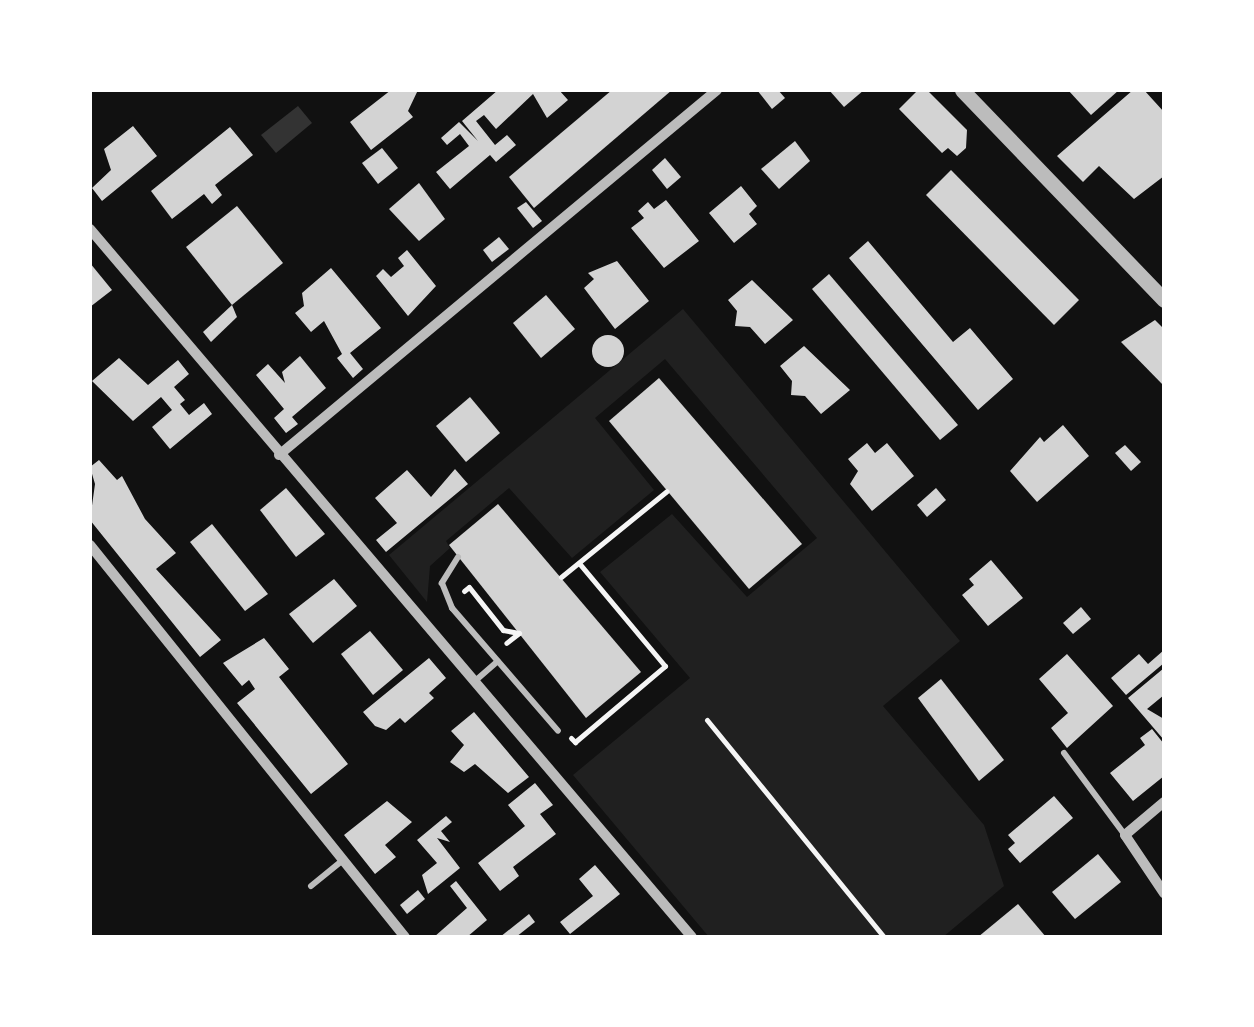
<!DOCTYPE html>
<style>
body{margin:0}
#map{position:relative;width:1254px;height:1027px;overflow:hidden;background:#111;font-family:Figtree,sans-serif}
div>[style]{position:absolute}
.green>*{inset:0;background:#202020}
.water>*{inset:0;background:#333}
.building>*{inset:0;background:#d3d3d3}
.round{border-radius:50%}
.path>*{height:5px;margin:-2.5px;padding:0 2.5px;transform-origin:2.5px;border-radius:2.5px;background:#f5f5f5}
.service>*{height:6px;margin:-3px;padding:0 3px;transform-origin:3px;border-radius:3px;background:#bcbcbc}
.minor>*{height:10px;margin:-5px;padding:0 5px;transform-origin:5px;border-radius:5px;background:#bcbcbc}
.tertiary>*{height:15px;margin:-7.5px;padding:0 7.5px;transform-origin:7.5px;border-radius:7.5px;background:#bcbcbc}
span{translate:-50% -50%;white-space:nowrap;text-align:center;line-height:1.15;-webkit-text-stroke:8px #fff;paint-order:stroke}
.frame{position:absolute;inset:0;border:92px solid #fff;pointer-events:none}
</style>
<div id="map">
<div class="green">
<i style="clip-path:polygon(683px 309px,960px 641px,883px 706px,984px 825px,1004px 886px,943px 937px,709px 937px,573px 775px,690px 678px,600px 572px,672px 514px,747px 597px,817px 538px,665px 359px,595px 418px,654px 490px,572px 558px,509px 488px,446px 541px,450px 548px,430px 566px,427px 602px,389px 555px)"></i>
</div>
<div class="water">
<i style="clip-path:polygon(298px 106px,312px 123px,276px 153px,261px 135px)"></i>
</div>
<div class="building">
<i style="clip-path:polygon(391px 90px,418px 90px,408px 111px,413px 117px,371px 150px,350px 122px)"></i>
<i style="clip-path:polygon(498px 90px,559px 90px,568px 100px,547px 118px,533px 94px,496px 129px,484px 115px,476px 121px,495px 145px,507px 135px,516px 145px,496px 162px,490px 155px,450px 189px,436px 172px,469px 146px,460px 134px,447px 145px,441px 138px,459px 122px,478px 141px,462px 121px)"></i>
<i style="clip-path:polygon(612px 90px,672px 90px,534px 208px,509px 177px)"></i>
<i style="clip-path:polygon(757px 90px,778px 90px,785px 98px,772px 109px)"></i>
<i style="clip-path:polygon(829px 90px,864px 90px,844px 107px)"></i>
<i style="clip-path:polygon(918px 90px,927px 90px,967px 130px,966px 148px,957px 156px,948px 148px,942px 153px,899px 109px)"></i>
<i style="clip-path:polygon(1068px 90px,1119px 90px,1091px 115px)"></i>
<i style="clip-path:polygon(1133px 90px,1144px 90px,1164px 112px,1164px 176px,1134px 199px,1099px 166px,1083px 182px,1057px 156px)"></i>
<i style="clip-path:polygon(133px 126px,157px 156px,102px 201px,92px 188px,111px 170px,104px 149px)"></i>
<i style="clip-path:polygon(230px 127px,253px 155px,215px 185px,222px 195px,212px 204px,204px 194px,172px 219px,151px 191px)"></i>
<i style="clip-path:polygon(795px 141px,810px 161px,779px 189px,761px 169px)"></i>
<i style="clip-path:polygon(382px 148px,398px 168px,378px 184px,362px 163px)"></i>
<i style="clip-path:polygon(665px 158px,681px 177px,667px 189px,652px 170px)"></i>
<i style="clip-path:polygon(951px 170px,1079px 300px,1054px 325px,926px 195px)"></i>
<i style="clip-path:polygon(419px 183px,445px 219px,419px 241px,389px 209px)"></i>
<i style="clip-path:polygon(741px 186px,757px 206px,749px 214px,757px 224px,734px 243px,709px 213px)"></i>
<i style="clip-path:polygon(666px 200px,699px 241px,664px 268px,631px 228px,644px 218px,638px 211px,648px 202px,654px 209px)"></i>
<i style="clip-path:polygon(526px 202px,542px 221px,533px 228px,517px 208px)"></i>
<i style="clip-path:polygon(237px 206px,283px 263px,232px 305px,186px 247px)"></i>
<i style="clip-path:polygon(499px 237px,509px 249px,492px 262px,483px 250px)"></i>
<i style="clip-path:polygon(868px 241px,953px 342px,970px 328px,1013px 379px,978px 410px,849px 258px)"></i>
<i style="clip-path:polygon(407px 250px,436px 286px,408px 316px,376px 276px,383px 269px,391px 277px,404px 266px,398px 258px)"></i>
<i style="clip-path:polygon(617px 261px,649px 301px,615px 329px,584px 288px,594px 279px,588px 273px)"></i>
<i style="clip-path:polygon(90px 263px,112px 290px,90px 307px)"></i>
<i style="clip-path:polygon(331px 268px,381px 328px,350px 353px,363px 369px,353px 378px,337px 358px,342px 354px,324px 321px,311px 332px,295px 313px,304px 306px,302px 293px)"></i>
<i style="clip-path:polygon(829px 274px,958px 425px,940px 440px,812px 289px)"></i>
<i style="clip-path:polygon(752px 280px,793px 320px,765px 344px,750px 327px,735px 326px,737px 311px,728px 300px)"></i>
<i style="clip-path:polygon(546px 295px,575px 329px,541px 358px,513px 323px)"></i>
<i style="clip-path:polygon(232px 305px,237px 317px,211px 342px,203px 332px)"></i>
<i style="clip-path:polygon(1155px 320px,1164px 329px,1164px 386px,1121px 342px)"></i>
<i class="round" style="left:592px;top:335px;width:32px;height:32px"></i>
<i style="clip-path:polygon(804px 346px,850px 390px,821px 414px,805px 396px,791px 395px,792px 381px,780px 366px)"></i>
<i style="clip-path:polygon(300px 356px,326px 388px,292px 417px,298px 424px,286px 433px,274px 418px,284px 409px,256px 375px,268px 364px,285px 383px,282px 372px)"></i>
<i style="clip-path:polygon(119px 358px,148px 385px,178px 360px,189px 374px,174px 387px,185px 400px,180px 404px,189px 415px,204px 403px,212px 414px,170px 449px,152px 427px,172px 410px,161px 397px,133px 421px,92px 381px)"></i>
<i style="clip-path:polygon(659px 378px,802px 544px,749px 589px,609px 421px)"></i>
<i style="clip-path:polygon(470px 397px,500px 433px,466px 462px,436px 426px)"></i>
<i style="clip-path:polygon(1063px 425px,1089px 456px,1037px 502px,1010px 471px,1040px 437px,1044px 442px)"></i>
<i style="clip-path:polygon(867px 443px,875px 453px,887px 443px,914px 476px,872px 511px,850px 484px,858px 471px,848px 459px)"></i>
<i style="clip-path:polygon(1125px 445px,1141px 462px,1131px 471px,1115px 453px)"></i>
<i style="clip-path:polygon(99px 460px,117px 480px,122px 476px,145px 519px,176px 553px,156px 569px,221px 640px,200px 657px,90px 520px,95px 484px,90px 467px)"></i>
<i style="clip-path:polygon(455px 469px,468px 484px,386px 552px,376px 540px,397px 523px,375px 498px,407px 470px,431px 497px)"></i>
<i style="clip-path:polygon(286px 488px,325px 534px,296px 557px,260px 510px)"></i>
<i style="clip-path:polygon(936px 488px,946px 500px,927px 517px,917px 505px)"></i>
<i style="clip-path:polygon(498px 504px,641px 672px,586px 718px,449px 545px)"></i>
<i style="clip-path:polygon(212px 524px,268px 594px,245px 611px,190px 542px)"></i>
<i style="clip-path:polygon(991px 560px,1023px 598px,988px 626px,962px 595px,974px 585px,969px 579px)"></i>
<i style="clip-path:polygon(334px 579px,357px 606px,313px 643px,289px 614px)"></i>
<i style="clip-path:polygon(1081px 607px,1091px 619px,1073px 634px,1063px 623px)"></i>
<i style="clip-path:polygon(370px 631px,403px 670px,373px 695px,341px 654px)"></i>
<i style="clip-path:polygon(264px 638px,289px 669px,279px 677px,348px 764px,311px 794px,237px 703px,255px 689px,249px 680px,242px 686px,223px 663px)"></i>
<i style="clip-path:polygon(1164px 650px,1164px 663px,1126px 695px,1111px 678px,1139px 654px,1148px 664px)"></i>
<i style="clip-path:polygon(1067px 654px,1113px 706px,1067px 748px,1051px 728px,1068px 713px,1039px 679px)"></i>
<i style="clip-path:polygon(429px 658px,446px 678px,429px 693px,434px 698px,405px 723px,400px 718px,386px 730px,375px 726px,363px 712px)"></i>
<i style="clip-path:polygon(1164px 668px,1164px 695px,1147px 709px,1164px 719px,1164px 740px,1128px 698px)"></i>
<i style="clip-path:polygon(941px 679px,1004px 760px,979px 781px,918px 698px)"></i>
<i style="clip-path:polygon(474px 712px,529px 777px,508px 793px,475px 764px,464px 772px,450px 762px,464px 745px,451px 731px)"></i>
<i style="clip-path:polygon(1152px 729px,1164px 744px,1164px 776px,1133px 801px,1110px 773px,1145px 745px,1140px 738px)"></i>
<i style="clip-path:polygon(535px 783px,553px 805px,540px 814px,556px 834px,513px 867px,519px 876px,500px 891px,478px 863px,525px 826px,508px 805px)"></i>
<i style="clip-path:polygon(1054px 796px,1073px 818px,1020px 863px,1008px 849px,1015px 843px,1008px 835px)"></i>
<i style="clip-path:polygon(387px 801px,412px 822px,385px 845px,396px 857px,375px 874px,344px 835px)"></i>
<i style="clip-path:polygon(446px 816px,452px 822px,441px 831px,450px 842px,437px 838px,460px 868px,428px 894px,422px 875px,437px 863px,417px 840px)"></i>
<i style="clip-path:polygon(1098px 854px,1121px 882px,1075px 919px,1052px 892px)"></i>
<i style="clip-path:polygon(595px 865px,620px 894px,570px 934px,560px 922px,593px 896px,579px 879px)"></i>
<i style="clip-path:polygon(456px 881px,487px 920px,467px 937px,434px 937px,467px 908px,450px 886px)"></i>
<i style="clip-path:polygon(418px 890px,425px 899px,407px 914px,400px 905px)"></i>
<i style="clip-path:polygon(1018px 904px,1046px 937px,978px 937px)"></i>
<i style="clip-path:polygon(529px 914px,535px 922px,516px 937px,500px 937px)"></i>
</div>
<div class="path">
<i style="left:561px;top:577px;width:136px;rotate:-39.1deg"></i>
<i style="left:464px;top:591px;width:6px;rotate:-39deg"></i>
<i style="left:469px;top:587px;width:55px;rotate:51.7deg"></i>
<i style="left:503px;top:630px;width:16px;rotate:11deg"></i>
<i style="left:519px;top:633px;width:16px;rotate:142deg"></i>
<i style="left:707px;top:720px;width:280px;rotate:50.8deg"></i>
<i style="left:571px;top:738px;width:6px;rotate:45deg"></i>
<i style="left:575px;top:742px;width:118px;rotate:-40.2deg"></i>
<i style="left:665px;top:666px;width:134px;rotate:-129.9deg"></i>
</div>
<div class="service">
<i style="left:458px;top:557px;width:31px;rotate:122deg"></i>
<i style="left:442px;top:583px;width:27px;rotate:68deg"></i>
<i style="left:452px;top:608px;width:162px;rotate:49.2deg"></i>
<i style="left:475px;top:681px;width:30px;rotate:-41deg"></i>
<i style="left:1064px;top:753px;width:102px;rotate:53.4deg"></i>
<i style="left:311px;top:886px;width:41px;rotate:-39.1deg"></i>
</div>
<div class="minor">
<i style="left:90px;top:229px;width:929px;rotate:49.63deg"></i>
<i style="left:279px;top:455px;width:570px;rotate:-39.81deg"></i>
<i style="left:90px;top:545px;width:503px;rotate:51.22deg"></i>
<i style="left:1164px;top:802px;width:51px;rotate:139.8deg"></i>
<i style="left:1125px;top:835px;width:70px;rotate:56.1deg"></i>
</div>
<div class="tertiary">
<i style="left:962px;top:90px;width:291px;rotate:46.1deg"></i>
</div>
<div class="frame"></div>
</div>
